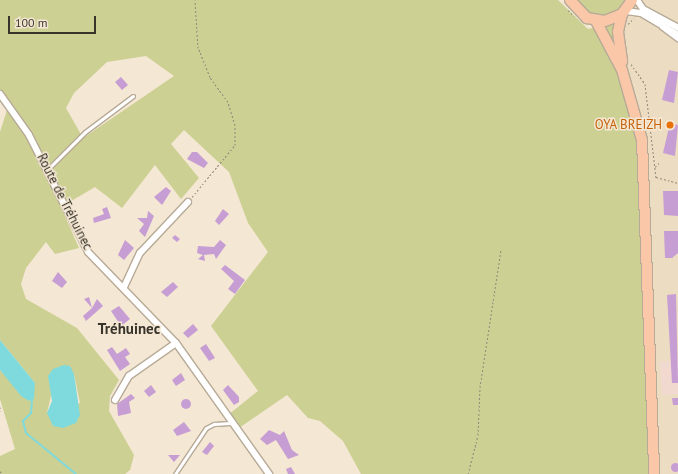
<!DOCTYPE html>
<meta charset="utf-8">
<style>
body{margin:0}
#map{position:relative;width:678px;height:474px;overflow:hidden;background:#f4e7d3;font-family:"PT Sans",sans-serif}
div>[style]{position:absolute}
.built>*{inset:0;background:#ecdcc1}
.education>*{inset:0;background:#f1d9d0}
.green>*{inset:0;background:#ccd092}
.water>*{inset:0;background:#7fdadd}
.stream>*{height:2px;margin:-1px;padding:0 1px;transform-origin:1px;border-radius:1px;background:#7fdadd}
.building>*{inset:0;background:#c79ed3}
.round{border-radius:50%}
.path>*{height:1px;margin-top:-0.5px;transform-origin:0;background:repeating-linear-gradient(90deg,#91887a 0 2px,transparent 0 4px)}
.roads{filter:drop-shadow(1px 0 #b7aa97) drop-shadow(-1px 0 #b7aa97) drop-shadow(0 1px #b7aa97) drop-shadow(0 -1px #b7aa97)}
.lane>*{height:3px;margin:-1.5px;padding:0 1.5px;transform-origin:1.5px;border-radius:1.5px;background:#fff}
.street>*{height:6px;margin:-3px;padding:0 3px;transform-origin:3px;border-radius:3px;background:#fff}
.primary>*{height:10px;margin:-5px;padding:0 5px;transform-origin:5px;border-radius:5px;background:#fac8a9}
.dots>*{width:11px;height:11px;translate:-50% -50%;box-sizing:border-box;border:2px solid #f4e7d3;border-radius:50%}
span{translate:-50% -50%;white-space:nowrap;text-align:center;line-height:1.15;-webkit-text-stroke:3px #f4e7d3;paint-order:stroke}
.food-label{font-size:13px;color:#c56008}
.right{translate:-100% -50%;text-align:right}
.street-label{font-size:13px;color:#38332b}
.quarter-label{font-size:15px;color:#38332b;font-weight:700}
.scale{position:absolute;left:8px;top:16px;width:88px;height:18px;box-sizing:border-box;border:2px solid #38332b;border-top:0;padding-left:5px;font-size:12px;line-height:14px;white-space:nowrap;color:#38332b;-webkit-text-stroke:3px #f4e7d3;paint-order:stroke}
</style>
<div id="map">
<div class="built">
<i style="clip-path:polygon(637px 0,678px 0,678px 474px,650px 474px,620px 78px,625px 21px)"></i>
</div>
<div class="education">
<i style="clip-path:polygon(660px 361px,678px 361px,678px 394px,662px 395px)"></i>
</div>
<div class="green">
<i style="clip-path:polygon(evenodd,0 0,558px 0,588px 29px,625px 21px,620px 78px,637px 133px,650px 474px,361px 474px,343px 441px,320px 421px,308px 418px,287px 395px,239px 428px,228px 415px,258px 391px,211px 326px,268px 252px,248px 223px,229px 172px,184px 130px,171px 144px,199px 178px,181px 199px,155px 165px,122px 208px,95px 187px,61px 207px,79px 248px,55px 254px,46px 242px,26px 268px,21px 284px,26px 299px,77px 328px,119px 380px,110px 396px,109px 411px,134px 455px,130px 470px,125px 474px,0 474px,0 456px,15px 449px,0 399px,0 370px,29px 401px,35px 383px,0 340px,0 132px,7px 110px,0 91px,0 0,146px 56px,174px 76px,83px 138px,66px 108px,74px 93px,107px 62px,146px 56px,0 0,74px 374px,80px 403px,47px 413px,52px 391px,74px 374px)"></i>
<i style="clip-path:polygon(574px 0,628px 0,614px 14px,604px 16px,585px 12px)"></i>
</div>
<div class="water">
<i style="clip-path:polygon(0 340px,35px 383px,34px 399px,29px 401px,21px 396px,0 370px)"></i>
<i style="clip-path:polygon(64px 365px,70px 366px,74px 374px,80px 415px,76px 423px,63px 428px,53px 426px,47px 413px,52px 401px,48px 376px,53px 369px)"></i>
</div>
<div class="stream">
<i style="left:32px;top:399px;width:14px;rotate:94deg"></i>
<i style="left:31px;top:413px;width:11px;rotate:135deg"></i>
<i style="left:23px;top:421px;width:12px;rotate:76deg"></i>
<i style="left:26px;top:433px;width:65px;rotate:39.4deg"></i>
</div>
<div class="building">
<i style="clip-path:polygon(669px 70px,678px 72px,674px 103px,662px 100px)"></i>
<i style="clip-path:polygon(121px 77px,128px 85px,122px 90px,115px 82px)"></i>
<i style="clip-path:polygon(670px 123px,678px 125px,675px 156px,663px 153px)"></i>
<i style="clip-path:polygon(192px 152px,197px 152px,208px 163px,204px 168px,187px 159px)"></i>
<i style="clip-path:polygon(166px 187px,171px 191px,162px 205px,154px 197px)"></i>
<i style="clip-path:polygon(663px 191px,678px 191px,678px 216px,664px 215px)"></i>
<i style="clip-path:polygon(107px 207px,111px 218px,94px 223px,93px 218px,104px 214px,102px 209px)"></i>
<i style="clip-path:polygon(223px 209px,229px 214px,219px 225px,215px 221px)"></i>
<i style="clip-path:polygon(148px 211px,154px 216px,145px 237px,139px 231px,144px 224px,137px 218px,147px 218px)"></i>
<i style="clip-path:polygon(664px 231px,678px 231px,678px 253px,672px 258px,665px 258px)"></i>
<i style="clip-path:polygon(175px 235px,180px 239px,177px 242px,172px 238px)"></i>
<i style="clip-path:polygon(125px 240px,134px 248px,124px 260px,118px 255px)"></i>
<i style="clip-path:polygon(220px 240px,226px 245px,216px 259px,214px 254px,204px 255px,205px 261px,198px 259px,203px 255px,197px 253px,198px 246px,214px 247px)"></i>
<i style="clip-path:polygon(225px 265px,245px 280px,235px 294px,228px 289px,234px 281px,221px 269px)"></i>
<i style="clip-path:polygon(58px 272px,67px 282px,62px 288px,52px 281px)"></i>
<i style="clip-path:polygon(173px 282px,178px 287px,167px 297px,161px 292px)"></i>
<i style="clip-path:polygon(676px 294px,678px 383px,672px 383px,667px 295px)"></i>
<i style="clip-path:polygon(89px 297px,92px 308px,97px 299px,103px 306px,86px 321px,83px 316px,92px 308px,84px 299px)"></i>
<i style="clip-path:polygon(119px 306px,130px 319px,121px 326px,111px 311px)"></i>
<i style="clip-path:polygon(193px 324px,198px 330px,188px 338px,183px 333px)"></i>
<i style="clip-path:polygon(206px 344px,215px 358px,209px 361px,200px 348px)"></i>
<i style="clip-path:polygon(112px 347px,117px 354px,126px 348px,130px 354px,125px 357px,130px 364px,120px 371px,107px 350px)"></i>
<i style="clip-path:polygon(181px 373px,185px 380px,176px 386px,172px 380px)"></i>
<i style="clip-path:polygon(151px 385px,156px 392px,149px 397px,144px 391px)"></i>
<i style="clip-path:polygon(228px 385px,239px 397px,239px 402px,234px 405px,223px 390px)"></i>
<i style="clip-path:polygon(131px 394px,135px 398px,129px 402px,131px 413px,118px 416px,117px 404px)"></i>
<i style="clip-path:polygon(672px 398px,678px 398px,678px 405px,673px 405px)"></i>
<i class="round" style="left:181px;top:399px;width:10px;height:10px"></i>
<i style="clip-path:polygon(184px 422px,191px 431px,177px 436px,173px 430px)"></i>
<i style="clip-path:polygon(269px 430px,280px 435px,284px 431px,292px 450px,299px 455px,288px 459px,276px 440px,267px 445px,260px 439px)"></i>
<i style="clip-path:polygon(210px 442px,214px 446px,207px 455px,202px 452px)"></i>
<i style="clip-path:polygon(168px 455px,180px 455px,174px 462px)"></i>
<i class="round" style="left:670.5px;top:462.5px;width:9px;height:9px"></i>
<i style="clip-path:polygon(291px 467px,295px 474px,288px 474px,286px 469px)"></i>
</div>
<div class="path">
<i style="left:568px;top:10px;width:8px;rotate:45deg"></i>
<i style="left:628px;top:24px;width:8px;rotate:-45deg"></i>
<i style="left:631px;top:64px;width:24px;rotate:55deg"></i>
<i style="left:645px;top:84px;width:94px;rotate:83.3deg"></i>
<i style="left:656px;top:177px;width:23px;rotate:15deg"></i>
<i style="left:655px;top:167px;width:6px;rotate:-45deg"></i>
<i style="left:192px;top:197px;width:67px;rotate:-50.4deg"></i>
<i style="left:235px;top:145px;width:20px;rotate:-90deg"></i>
<i style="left:235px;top:125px;width:24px;rotate:-107deg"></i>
<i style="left:228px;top:102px;width:31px;rotate:-126deg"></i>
<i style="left:210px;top:77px;width:31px;rotate:-112deg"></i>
<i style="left:198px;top:48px;width:48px;rotate:-93.6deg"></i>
<i style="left:0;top:407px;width:4px;rotate:90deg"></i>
<i style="left:0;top:471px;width:4px;rotate:56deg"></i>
<i style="left:468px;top:474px;width:40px;rotate:-75.6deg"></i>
<i style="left:478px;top:435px;width:48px;rotate:-87.6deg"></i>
<i style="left:480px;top:387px;width:140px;rotate:-81.3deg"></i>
</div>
<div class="roads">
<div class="lane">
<i style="left:661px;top:27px;width:21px;rotate:37deg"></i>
<i style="left:46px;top:171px;width:55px;rotate:-45deg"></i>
<i style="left:85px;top:132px;width:60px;rotate:-36.9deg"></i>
<i style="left:175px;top:474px;width:55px;rotate:-56deg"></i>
<i style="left:206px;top:428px;width:9px;rotate:-27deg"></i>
<i style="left:214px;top:424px;width:16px;rotate:-4deg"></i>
</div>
<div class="street">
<i style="left:637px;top:0;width:11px;rotate:56deg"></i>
<i style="left:643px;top:9px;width:40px;rotate:28deg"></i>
<i style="left:626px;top:11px;width:15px;rotate:8deg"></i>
<i style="left:641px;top:13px;width:43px;rotate:30.7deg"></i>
<i style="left:0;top:94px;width:50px;rotate:54.7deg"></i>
<i style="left:29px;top:135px;width:131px;rotate:63.2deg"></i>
<i style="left:88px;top:252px;width:127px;rotate:46deg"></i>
<i style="left:176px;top:343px;width:161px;rotate:54.6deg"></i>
<i style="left:124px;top:287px;width:38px;rotate:-65deg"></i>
<i style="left:140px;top:253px;width:70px;rotate:-46.7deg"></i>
<i style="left:115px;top:400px;width:28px;rotate:-60deg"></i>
<i style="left:129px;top:376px;width:57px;rotate:-35.1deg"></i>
</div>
<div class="primary">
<i style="left:570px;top:0;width:25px;rotate:47deg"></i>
<i style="left:587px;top:18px;width:18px;rotate:9deg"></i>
<i style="left:605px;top:21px;width:18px;rotate:-22deg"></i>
<i style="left:622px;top:14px;width:17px;rotate:-54deg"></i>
<i style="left:622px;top:14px;width:18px;rotate:103deg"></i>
<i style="left:618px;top:32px;width:30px;rotate:82deg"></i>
<i style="left:596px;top:21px;width:55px;rotate:62deg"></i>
<i style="left:622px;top:70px;width:73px;rotate:74.1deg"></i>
<i style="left:642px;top:140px;width:334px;rotate:87.9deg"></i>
</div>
</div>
<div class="dots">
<i style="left:670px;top:125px;background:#e8710a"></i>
</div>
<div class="food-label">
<span class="right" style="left:662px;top:125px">OYA BREIZH</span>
</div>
<div class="street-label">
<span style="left:64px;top:202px;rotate:63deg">Route de Tréhuinec</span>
</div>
<div class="quarter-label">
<span style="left:129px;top:329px">Tréhuinec</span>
</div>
<div class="scale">100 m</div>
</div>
